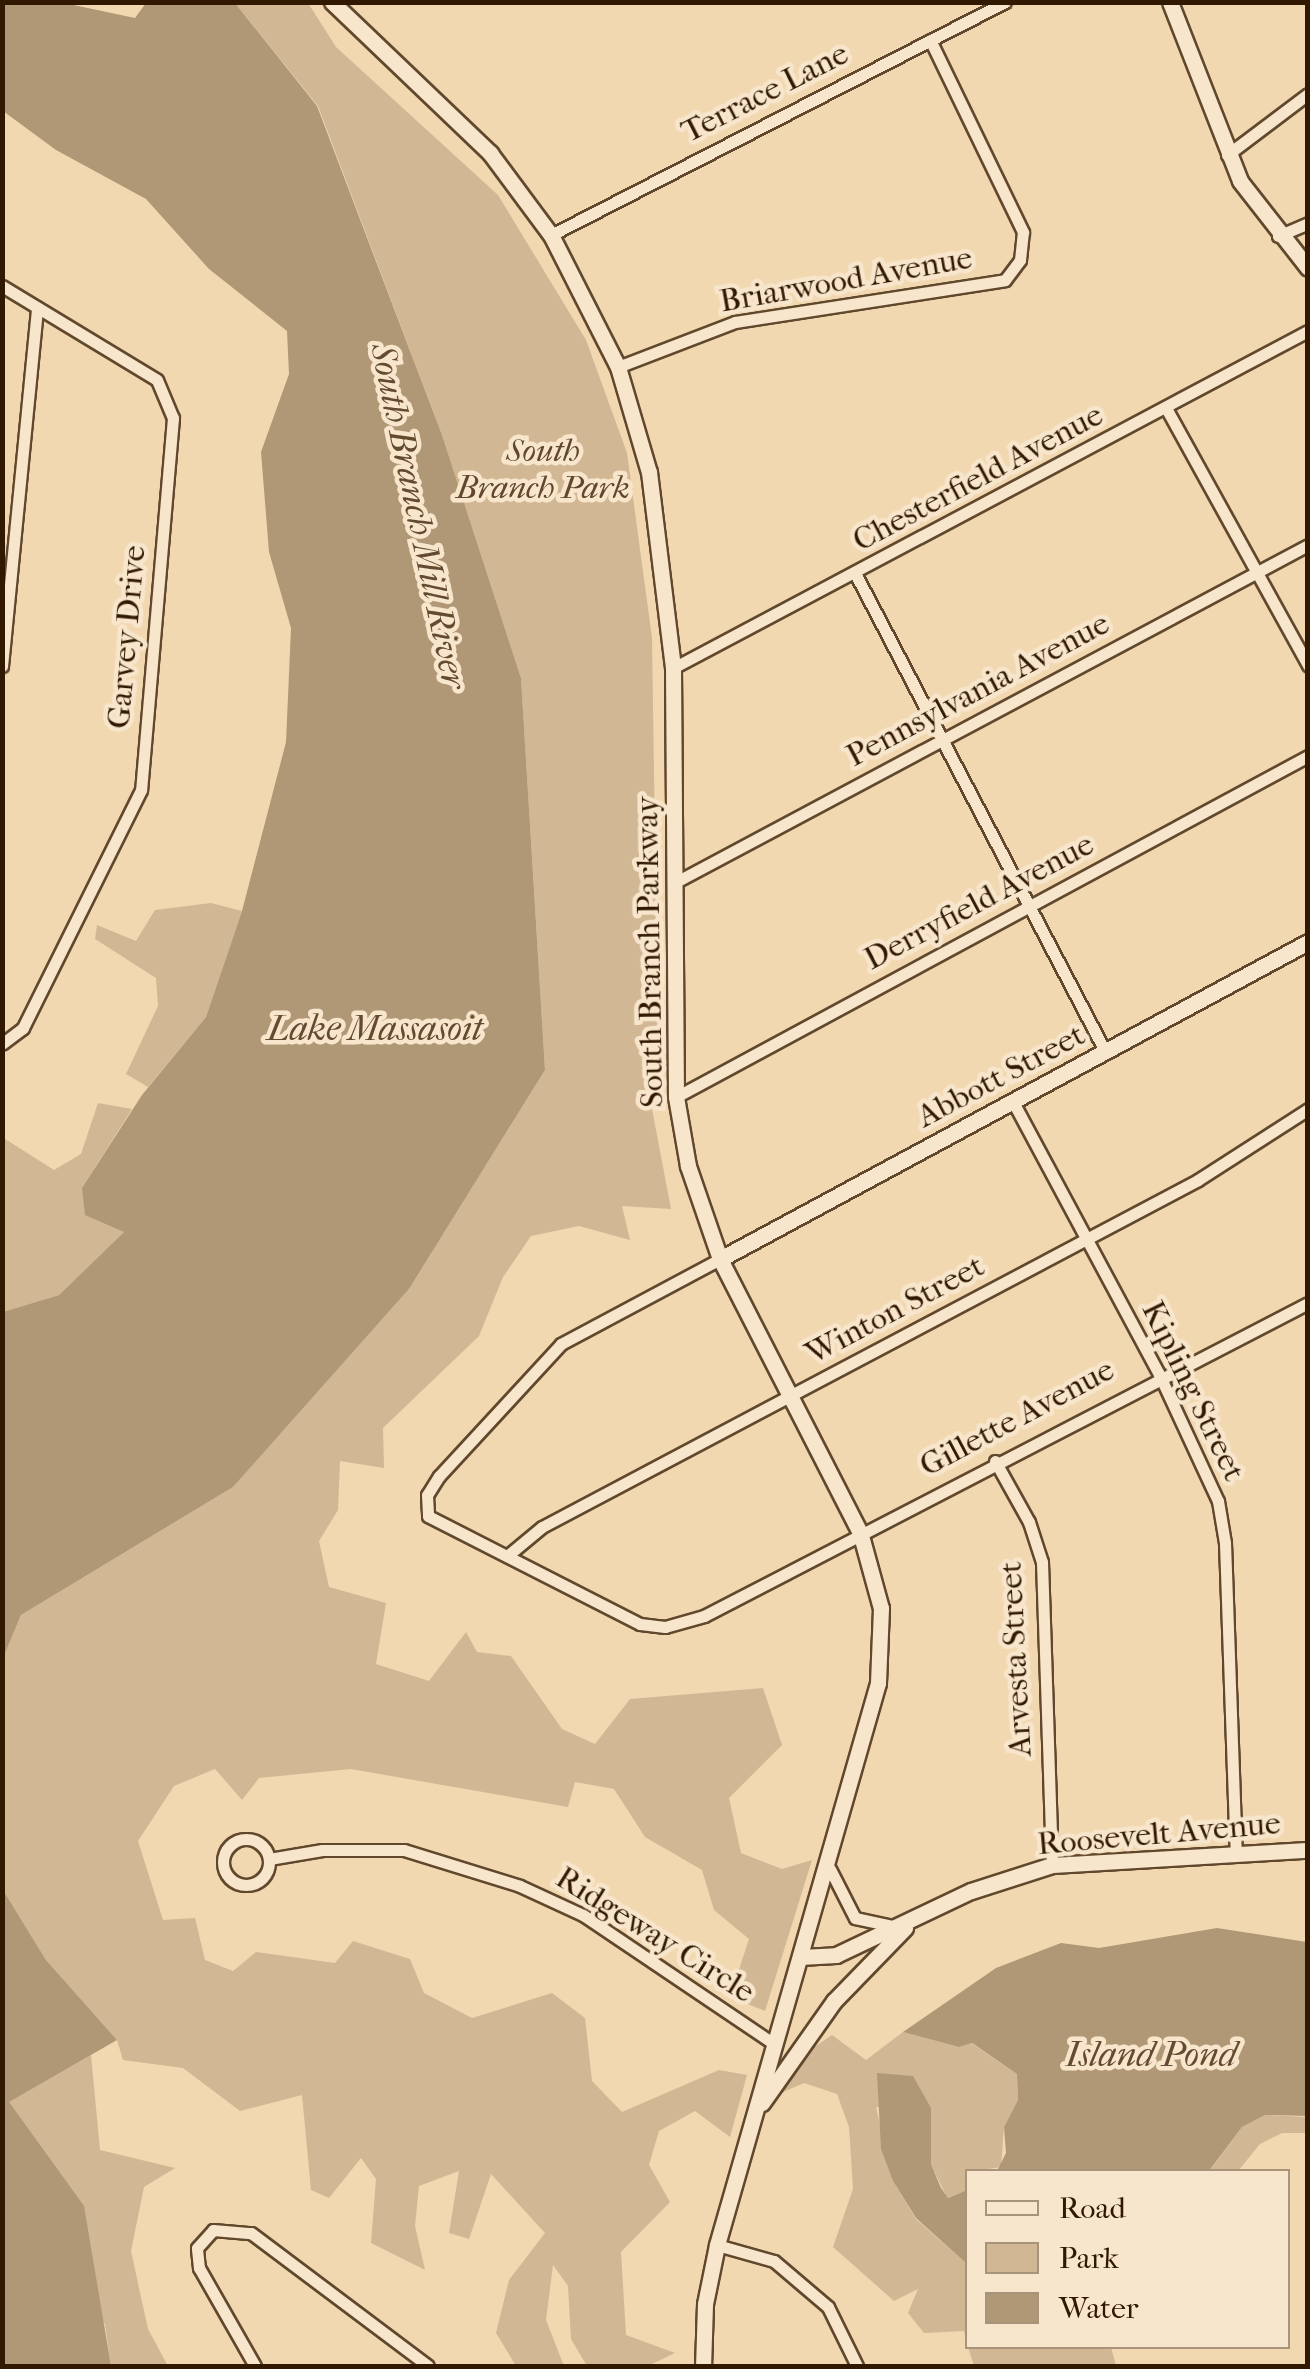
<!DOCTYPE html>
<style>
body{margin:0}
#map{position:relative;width:1310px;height:2369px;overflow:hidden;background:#f2d8b1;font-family:"IM FELL French Canon",serif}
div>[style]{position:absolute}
.green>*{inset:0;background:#d1b793}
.water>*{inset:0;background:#b09775}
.roads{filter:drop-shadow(2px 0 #61482c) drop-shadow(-2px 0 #61482c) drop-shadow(0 2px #61482c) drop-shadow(0 -2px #61482c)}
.street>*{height:11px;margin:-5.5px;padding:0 5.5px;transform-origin:5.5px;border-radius:5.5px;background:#f7e6cc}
.street>.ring{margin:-5.5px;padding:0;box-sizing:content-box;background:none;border:11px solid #f7e6cc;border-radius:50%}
.secondary>*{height:15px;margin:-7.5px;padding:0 7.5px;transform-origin:7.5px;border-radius:7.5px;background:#f7e6cc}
span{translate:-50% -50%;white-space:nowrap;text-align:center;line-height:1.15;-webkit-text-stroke:9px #f7e6cc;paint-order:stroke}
.street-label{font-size:32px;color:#311800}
.park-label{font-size:32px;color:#61482c;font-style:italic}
.water-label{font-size:35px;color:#644b2f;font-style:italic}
.frame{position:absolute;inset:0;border:5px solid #311800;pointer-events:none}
.legend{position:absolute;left:965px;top:2169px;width:325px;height:180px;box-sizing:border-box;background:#f7e6cc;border:2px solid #a8947a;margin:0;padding:12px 18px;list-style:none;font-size:30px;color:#311800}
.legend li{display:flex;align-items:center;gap:20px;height:50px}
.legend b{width:50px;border:2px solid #a8947a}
</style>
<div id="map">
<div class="green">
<i style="clip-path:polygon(235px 3px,308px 3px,336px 47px,498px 195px,586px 340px,627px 453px,652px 638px,659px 1107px,652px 1109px,671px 1209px,622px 1206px,630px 1240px,579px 1226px,531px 1236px,503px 1277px,479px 1336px,383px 1428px,384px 1468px,340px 1461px,338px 1510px,319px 1541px,329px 1587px,386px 1603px,376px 1664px,429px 1681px,466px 1632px,477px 1652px,511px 1656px,562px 1729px,595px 1744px,630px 1699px,763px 1688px,782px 1745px,729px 1798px,741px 1853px,782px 1869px,812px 1860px,765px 2011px,730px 1997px,749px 1939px,714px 1910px,702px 1870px,645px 1837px,614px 1789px,575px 1782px,568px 1807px,351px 1769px,259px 1778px,242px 1800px,215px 1769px,174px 1786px,138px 1841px,163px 1920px,195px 1918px,205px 1960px,233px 1971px,256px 1952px,335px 1963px,353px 1941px,410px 1959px,424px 1993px,472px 2018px,552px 1993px,585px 2018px,592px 2081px,622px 2112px,719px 2070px,747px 2075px,730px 2137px,695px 2111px,659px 2131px,649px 2165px,670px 2202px,621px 2252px,626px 2335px,675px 2353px,648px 2366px,587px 2366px,571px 2339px,568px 2286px,553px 2265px,546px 2320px,564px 2366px,516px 2366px,496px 2333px,509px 2280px,545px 2233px,491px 2174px,469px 2239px,449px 2233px,459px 2171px,419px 2186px,415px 2226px,425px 2270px,371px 2243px,376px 2179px,361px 2158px,329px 2198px,311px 2190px,302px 2095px,240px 2111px,183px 2068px,123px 2060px,117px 2040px,46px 1960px,3px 1890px,3px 1658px,21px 1615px,233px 1487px,409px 1289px,545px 1070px,521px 678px,442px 435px,318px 106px)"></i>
<i style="clip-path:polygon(211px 903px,242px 911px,206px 1017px,148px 1087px,126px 1074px,158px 1006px,156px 978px,95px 939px,97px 925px,136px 941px,155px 910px)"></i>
<i style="clip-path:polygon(98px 1103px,132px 1109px,82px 1188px,125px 1231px,59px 1295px,3px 1312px,2px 1137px,54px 1170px,81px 1154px)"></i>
<i style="clip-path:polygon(903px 2032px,959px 2047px,971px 2043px,1017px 2074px,1018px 2100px,1004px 2127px,1001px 2167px,968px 2172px,967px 2190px,947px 2198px,931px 2164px,931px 2108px,876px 2107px,893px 2181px,916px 2219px,967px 2264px,967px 2344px,964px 2331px,924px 2333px,908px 2313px,918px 2289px,894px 2301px,833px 2247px,853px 2189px,849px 2127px,837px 2094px,804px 2083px,781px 2093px,807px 2052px,832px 2035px,866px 2060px)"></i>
<i style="clip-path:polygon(91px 2055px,100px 2150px,175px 2168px,144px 2187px,131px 2251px,148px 2329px,168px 2366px,111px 2366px,105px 2325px,8px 2102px)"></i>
<i style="clip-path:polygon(1265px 2115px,1307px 2117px,1307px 2133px,1282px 2133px,1260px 2144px,1238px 2171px,1209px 2172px,1242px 2127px)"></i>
<i style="clip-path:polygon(968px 2347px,1111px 2347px,1116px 2366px,974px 2366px)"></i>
</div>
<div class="water">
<i style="clip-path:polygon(3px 2px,64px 3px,135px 18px,146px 3px,235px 3px,317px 106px,442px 435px,521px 678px,545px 1070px,409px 1289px,233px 1487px,21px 1615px,3px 1658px,3px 1312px,59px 1295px,124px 1232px,85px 1215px,82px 1188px,142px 1095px,206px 1017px,242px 911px,286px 742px,291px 628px,269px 552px,261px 452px,289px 374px,287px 331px,209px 269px,146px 199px,56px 150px,3px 111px)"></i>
<i style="clip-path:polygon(3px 1890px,46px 1960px,117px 2040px,9px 2102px,84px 2206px,111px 2366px,3px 2366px)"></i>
<i style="clip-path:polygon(1217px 1928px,1307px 1942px,1308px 2116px,1265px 2115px,1242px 2127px,1209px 2171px,997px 2171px,1006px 2153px,1004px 2127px,1018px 2100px,1017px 2074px,972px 2043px,959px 2047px,903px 2032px,996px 1968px,1061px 1943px,1099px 1948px)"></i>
<i style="clip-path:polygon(877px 2073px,913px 2076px,931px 2108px,931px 2164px,941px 2188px,948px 2198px,967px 2190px,967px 2264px,916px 2218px,893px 2181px,881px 2149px)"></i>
</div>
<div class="roads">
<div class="street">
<i style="left:1227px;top:155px;width:101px;rotate:-37deg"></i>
<i style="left:551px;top:235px;width:510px;rotate:-27.17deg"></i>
<i style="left:1278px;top:236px;width:33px;rotate:-23deg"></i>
<i style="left:2px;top:286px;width:181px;rotate:31.2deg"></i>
<i style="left:157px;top:380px;width:41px;rotate:67.2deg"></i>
<i style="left:173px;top:418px;width:373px;rotate:94.9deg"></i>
<i style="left:141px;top:790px;width:266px;rotate:116.4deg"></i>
<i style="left:23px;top:1028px;width:26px;rotate:143deg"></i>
<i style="left:618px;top:367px;width:125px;rotate:-21deg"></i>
<i style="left:735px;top:322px;width:273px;rotate:-8.8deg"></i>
<i style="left:1005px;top:280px;width:25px;rotate:-53deg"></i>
<i style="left:1020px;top:260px;width:28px;rotate:-84deg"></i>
<i style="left:1023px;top:232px;width:213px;rotate:-115.8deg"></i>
<i style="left:1166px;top:408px;width:294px;rotate:61.1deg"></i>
<i style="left:856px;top:575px;width:537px;rotate:62.39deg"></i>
<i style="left:2px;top:666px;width:360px;rotate:-84.4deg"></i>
<i style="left:673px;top:668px;width:719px;rotate:-27.96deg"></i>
<i style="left:674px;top:883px;width:718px;rotate:-28.06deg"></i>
<i style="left:676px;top:1097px;width:718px;rotate:-28.35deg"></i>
<i style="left:1012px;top:1100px;width:311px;rotate:61.8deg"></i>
<i style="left:1159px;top:1374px;width:140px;rotate:65.1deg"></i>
<i style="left:1218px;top:1501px;width:43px;rotate:80.5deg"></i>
<i style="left:1225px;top:1543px;width:309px;rotate:88deg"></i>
<i style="left:720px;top:1259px;width:180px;rotate:151.9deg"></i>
<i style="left:561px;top:1344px;width:180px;rotate:132.7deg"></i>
<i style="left:439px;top:1476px;width:22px;rotate:122deg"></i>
<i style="left:427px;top:1495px;width:21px;rotate:87deg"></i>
<i style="left:428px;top:1516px;width:238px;rotate:27deg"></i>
<i style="left:640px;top:1624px;width:25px;rotate:7deg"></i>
<i style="left:665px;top:1627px;width:41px;rotate:-15.8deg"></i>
<i style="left:704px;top:1616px;width:680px;rotate:-27.39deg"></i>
<i style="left:995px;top:1461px;width:70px;rotate:60.9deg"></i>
<i style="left:1029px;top:1522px;width:42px;rotate:72deg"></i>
<i style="left:1042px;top:1562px;width:303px;rotate:88.1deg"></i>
<i style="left:507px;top:1556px;width:45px;rotate:-39.6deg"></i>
<i style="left:542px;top:1527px;width:742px;rotate:-27.88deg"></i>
<i style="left:1198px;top:1180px;width:131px;rotate:-32.8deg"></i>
<i class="ring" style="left:223px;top:1839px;width:35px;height:35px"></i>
<i style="left:269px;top:1859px;width:54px;rotate:-9.6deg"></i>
<i style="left:322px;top:1850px;width:82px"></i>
<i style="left:404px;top:1850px;width:121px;rotate:17.2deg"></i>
<i style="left:520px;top:1886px;width:69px;rotate:24.7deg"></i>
<i style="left:583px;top:1915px;width:230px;rotate:34deg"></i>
<i style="left:830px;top:1869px;width:55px;rotate:63deg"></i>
<i style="left:855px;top:1918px;width:39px;rotate:12deg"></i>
<i style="left:717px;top:2245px;width:59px;rotate:15.7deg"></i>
<i style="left:774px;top:2261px;width:71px;rotate:40.4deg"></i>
<i style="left:828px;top:2307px;width:66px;rotate:63.8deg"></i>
<i style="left:255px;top:2366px;width:113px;rotate:-119.7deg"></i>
<i style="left:199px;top:2268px;width:20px;rotate:-96deg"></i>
<i style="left:197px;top:2248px;width:24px;rotate:-48deg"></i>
<i style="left:213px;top:2230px;width:38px;rotate:5deg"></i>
<i style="left:251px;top:2233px;width:221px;rotate:36.9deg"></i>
</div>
<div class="secondary">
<i style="left:332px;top:2px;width:219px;rotate:43.7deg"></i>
<i style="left:490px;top:153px;width:102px;rotate:53.4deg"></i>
<i style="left:551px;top:235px;width:148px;rotate:63.1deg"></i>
<i style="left:618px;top:367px;width:109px;rotate:73.6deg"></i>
<i style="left:649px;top:472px;width:197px;rotate:83deg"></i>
<i style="left:673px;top:668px;width:429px;rotate:89.6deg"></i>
<i style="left:676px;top:1097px;width:70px;rotate:80.1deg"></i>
<i style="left:688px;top:1166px;width:98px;rotate:71deg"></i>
<i style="left:720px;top:1259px;width:307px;rotate:62.9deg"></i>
<i style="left:860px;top:1532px;width:79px;rotate:74.6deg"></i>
<i style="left:881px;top:1608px;width:75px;rotate:92.3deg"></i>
<i style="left:878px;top:1683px;width:585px;rotate:105.99deg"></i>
<i style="left:717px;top:2245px;width:60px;rotate:101.5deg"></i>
<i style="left:705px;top:2304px;width:62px;rotate:91.8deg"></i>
<i style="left:1170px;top:2px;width:192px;rotate:68.6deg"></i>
<i style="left:1240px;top:181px;width:110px;rotate:52deg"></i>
<i style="left:720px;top:1259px;width:668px;rotate:-28.33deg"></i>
<i style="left:800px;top:1957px;width:36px;rotate:-3deg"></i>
<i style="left:836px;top:1955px;width:149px;rotate:-25.4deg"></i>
<i style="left:971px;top:1891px;width:85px;rotate:-17.8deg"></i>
<i style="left:1052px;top:1865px;width:256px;rotate:-3.4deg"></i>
<i style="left:762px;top:2103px;width:125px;rotate:-54.8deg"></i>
<i style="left:834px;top:2001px;width:102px;rotate:-45.8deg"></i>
</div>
</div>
<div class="street-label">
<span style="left:765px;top:93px;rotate:-27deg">Terrace Lane</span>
<span style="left:846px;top:280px;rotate:-10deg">Briarwood Avenue</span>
<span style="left:978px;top:478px;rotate:-28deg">Chesterfield Avenue</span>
<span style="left:127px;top:637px;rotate:-85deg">Garvey Drive</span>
<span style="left:978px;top:690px;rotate:-28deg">Pennsylvania Avenue</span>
<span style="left:979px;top:902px;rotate:-28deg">Derryfield Avenue</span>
<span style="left:650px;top:952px;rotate:-91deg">South Branch Parkway</span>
<span style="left:1001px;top:1076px;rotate:-28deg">Abbott Street</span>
<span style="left:895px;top:1310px;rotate:-28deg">Winton Street</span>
<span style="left:1193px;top:1391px;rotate:64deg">Kipling Street</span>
<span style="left:1017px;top:1418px;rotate:-28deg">Gillette Avenue</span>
<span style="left:1016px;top:1659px;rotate:-93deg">Arvesta Street</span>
<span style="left:1159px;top:1834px;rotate:-5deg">Roosevelt Avenue</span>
<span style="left:655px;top:1935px;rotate:32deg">Ridgeway Circle</span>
</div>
<div class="park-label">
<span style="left:543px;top:470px">South<br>Branch Park</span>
</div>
<div class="water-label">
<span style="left:418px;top:516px;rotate:78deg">South Branch Mill River</span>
<span style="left:375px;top:1029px">Lake Massasoit</span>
<span style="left:1151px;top:2055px">Island Pond</span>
</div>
<div class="frame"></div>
<ul class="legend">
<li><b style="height:12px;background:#f7e6cc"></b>Road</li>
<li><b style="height:28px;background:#d1b793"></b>Park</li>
<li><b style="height:28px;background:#b09775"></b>Water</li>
</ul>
</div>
